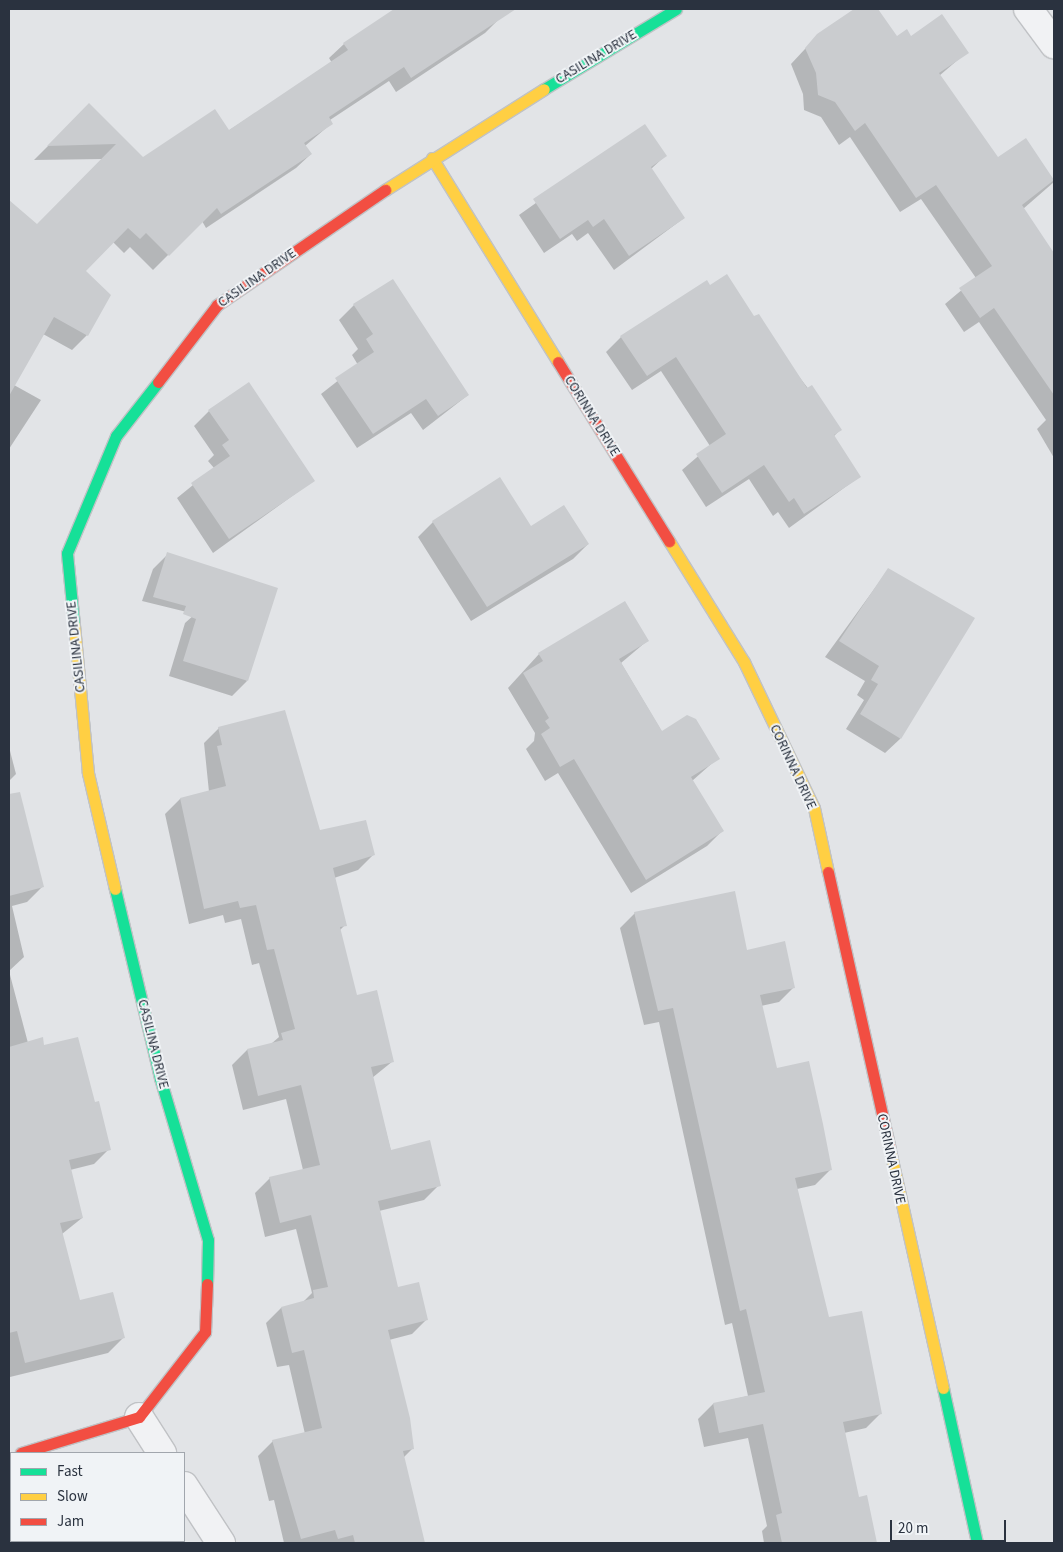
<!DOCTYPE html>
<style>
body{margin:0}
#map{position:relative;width:1063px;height:1552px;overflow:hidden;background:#e2e4e7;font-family:"Source Sans 3",sans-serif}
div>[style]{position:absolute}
.shadow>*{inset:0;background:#0003}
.building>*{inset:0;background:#cacccf}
.roads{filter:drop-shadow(1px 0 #c0c2c5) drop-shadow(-1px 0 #c0c2c5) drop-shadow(0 1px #c0c2c5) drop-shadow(0 -1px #c0c2c5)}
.street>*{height:28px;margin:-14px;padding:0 14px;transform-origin:14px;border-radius:14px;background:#f1f2f4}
.fast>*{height:11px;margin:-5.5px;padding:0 5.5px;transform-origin:5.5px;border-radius:5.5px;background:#16e098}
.slow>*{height:11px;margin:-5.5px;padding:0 5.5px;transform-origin:5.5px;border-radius:5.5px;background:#ffcf43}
.jam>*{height:11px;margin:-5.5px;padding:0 5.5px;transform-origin:5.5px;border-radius:5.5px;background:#f24e42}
span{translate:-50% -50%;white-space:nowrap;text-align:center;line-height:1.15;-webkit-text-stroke:4px #f0f3f6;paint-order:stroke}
.street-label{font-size:14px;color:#2a323f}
.frame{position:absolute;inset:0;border:10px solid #2a323f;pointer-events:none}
.legend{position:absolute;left:10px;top:1452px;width:175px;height:90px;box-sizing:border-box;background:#f0f3f6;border:1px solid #a1a6ad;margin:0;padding:6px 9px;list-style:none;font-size:15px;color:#2a323f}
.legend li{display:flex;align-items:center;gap:10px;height:25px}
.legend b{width:25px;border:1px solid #a1a6ad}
.scale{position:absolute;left:890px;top:1520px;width:116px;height:22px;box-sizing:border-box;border:2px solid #2a323f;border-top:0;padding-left:6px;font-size:15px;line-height:18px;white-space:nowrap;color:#2a323f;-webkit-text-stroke:4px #f0f3f6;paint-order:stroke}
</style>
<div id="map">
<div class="shadow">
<i style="clip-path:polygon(396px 9px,498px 9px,495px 11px,500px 18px,485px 33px,396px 92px,389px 81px,330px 120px,332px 123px,305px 146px,311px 154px,296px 168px,206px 228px,202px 221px,153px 270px,130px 247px,124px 253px,113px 242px,84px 271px,109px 295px,87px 335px,72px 350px,43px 334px,14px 385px,41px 400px,9px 449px,9px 201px,37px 226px,104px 159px,34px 160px,89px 105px,143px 159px,228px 131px,332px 63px,329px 58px,344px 44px)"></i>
<i style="clip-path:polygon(856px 9px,877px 9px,896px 37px,967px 52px,939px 76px,997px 159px,1025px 140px,1054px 182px,1023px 209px,1054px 255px,1054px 458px,1037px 429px,1046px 420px,979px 322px,964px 332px,945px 304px,976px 278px,921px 199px,900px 212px,850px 137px,839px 145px,821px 117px,804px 110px,803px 94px,791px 64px,818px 35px)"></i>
<i style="clip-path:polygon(644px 126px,665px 156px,651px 169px,684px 218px,614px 270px,588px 233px,577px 241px,572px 234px,544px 253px,519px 215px)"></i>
<i style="clip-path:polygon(710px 287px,754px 318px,840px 430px,833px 437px,859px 477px,789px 528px,778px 512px,773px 516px,749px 479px,706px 507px,682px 470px,710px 446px,661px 371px,632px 390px,606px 352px,621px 337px)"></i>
<i style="clip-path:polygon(354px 305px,468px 395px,423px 430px,411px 413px,357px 448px,321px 394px,358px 365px,352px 355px,358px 349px,339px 320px)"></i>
<i style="clip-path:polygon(209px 411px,313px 481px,213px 553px,177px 498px,214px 468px,208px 461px,214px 455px,194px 426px)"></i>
<i style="clip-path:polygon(500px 479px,531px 528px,588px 544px,573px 559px,471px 621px,418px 537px,433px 522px)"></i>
<i style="clip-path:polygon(168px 554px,247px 681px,232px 696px,169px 676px,185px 623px,195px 614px,142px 601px,153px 569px)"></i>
<i style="clip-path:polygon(888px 570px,900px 739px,885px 753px,846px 729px,864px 700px,857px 695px,865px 681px,825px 657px)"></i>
<i style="clip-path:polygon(625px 603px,647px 641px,621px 663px,662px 732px,718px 758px,692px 781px,722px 831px,707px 846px,631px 893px,558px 773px,545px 781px,526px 749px,534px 741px,535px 733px,508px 688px,539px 654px)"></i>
<i style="clip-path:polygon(219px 728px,319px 832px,373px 855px,358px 870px,334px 878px,345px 925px,339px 931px,356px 997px,393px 1061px,372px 1078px,391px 1151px,439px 1185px,424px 1200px,379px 1211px,397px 1289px,427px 1319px,412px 1334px,389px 1340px,413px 1448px,403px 1458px,424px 1543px,284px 1543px,274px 1500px,269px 1501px,258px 1456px,273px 1441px,305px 1434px,289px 1365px,277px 1367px,266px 1323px,281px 1308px,302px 1303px,312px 1293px,296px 1229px,265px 1237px,255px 1193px,270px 1178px,303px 1170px,286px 1099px,243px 1110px,232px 1065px,247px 1050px,271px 1044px,279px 1037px,259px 963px,252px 965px,241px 919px,225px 923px,223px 915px,189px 924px,165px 814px,180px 799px,209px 792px,204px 743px)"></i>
<i style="clip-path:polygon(9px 747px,16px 774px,9px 781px)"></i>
<i style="clip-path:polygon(32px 844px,42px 887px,27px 902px,12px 906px,24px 957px,9px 971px,28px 1043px,43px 1047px,94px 1104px,109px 1149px,94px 1164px,70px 1170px,82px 1218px,62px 1234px,79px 1302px,123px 1338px,108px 1353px,10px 1377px,9px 850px)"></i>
<i style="clip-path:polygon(635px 913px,746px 951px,794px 987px,779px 1002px,761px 1006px,776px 1070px,830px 1170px,815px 1185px,797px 1189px,828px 1319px,881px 1413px,866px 1428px,844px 1433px,858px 1498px,866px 1497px,875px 1543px,764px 1543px,762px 1531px,767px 1526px,748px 1438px,704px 1447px,698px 1419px,713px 1404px,748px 1396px,732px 1323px,725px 1325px,659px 1022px,644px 1025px,620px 928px)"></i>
<i style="clip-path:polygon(111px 1541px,154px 1541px,155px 1543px,102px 1543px)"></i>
</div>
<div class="building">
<i style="clip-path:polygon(394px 9px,516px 9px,411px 78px,404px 67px,329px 117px,333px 124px,304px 143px,312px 154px,221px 214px,217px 208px,169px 256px,146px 233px,140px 239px,128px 228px,86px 271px,111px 295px,88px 336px,54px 317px,9px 396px,9px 200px,37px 224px,116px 144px,47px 146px,89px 103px,143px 157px,215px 109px,229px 130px,348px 50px,343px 43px)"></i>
<i style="clip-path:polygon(854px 9px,878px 9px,897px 36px,907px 29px,911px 36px,942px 14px,969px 53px,939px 73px,998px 157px,1026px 138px,1054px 180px,1022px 205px,1054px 253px,1054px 395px,994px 308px,980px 318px,959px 288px,992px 266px,936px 185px,916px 198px,865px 123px,855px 131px,835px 102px,818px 95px,816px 73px,805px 48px,817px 34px)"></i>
<i style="clip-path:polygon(645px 124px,667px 156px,651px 167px,685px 218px,629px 256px,604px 219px,593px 227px,588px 220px,560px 239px,533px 199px)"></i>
<i style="clip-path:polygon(727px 274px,754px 316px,759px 314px,807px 388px,812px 385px,842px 430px,834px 435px,861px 477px,804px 514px,794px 498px,789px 502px,764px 465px,722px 493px,696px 454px,726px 434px,676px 357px,647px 376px,620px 336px,707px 280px,710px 285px)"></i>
<i style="clip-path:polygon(393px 279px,469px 395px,438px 416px,426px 399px,373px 434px,335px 378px,374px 352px,366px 339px,373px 334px,353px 304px)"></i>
<i style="clip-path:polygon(249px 382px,315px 481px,229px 539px,191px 483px,230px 456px,222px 445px,229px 440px,208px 410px)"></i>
<i style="clip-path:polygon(500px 477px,531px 526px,564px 505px,589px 544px,487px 607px,432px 521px)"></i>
<i style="clip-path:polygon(167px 552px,278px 588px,248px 681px,183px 661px,196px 619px,183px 614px,186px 606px,153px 597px)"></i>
<i style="clip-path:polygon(888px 568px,975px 618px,901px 739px,860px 714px,878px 684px,871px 680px,879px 666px,839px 641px)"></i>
<i style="clip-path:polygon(625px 601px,649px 641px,619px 659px,662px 731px,687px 715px,696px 719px,720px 759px,691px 777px,724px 831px,646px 880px,574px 759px,560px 767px,541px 734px,550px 728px,545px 721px,549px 718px,523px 673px,543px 661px,538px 653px)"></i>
<i style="clip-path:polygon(285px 710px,320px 830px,366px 820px,375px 855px,333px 868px,347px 926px,340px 927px,357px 995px,377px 990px,394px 1062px,371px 1067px,391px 1150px,430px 1140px,441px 1186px,378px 1201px,398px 1287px,419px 1282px,428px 1320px,388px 1330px,410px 1418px,414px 1449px,403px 1451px,425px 1543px,355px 1543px,353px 1535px,338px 1539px,335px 1530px,301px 1539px,272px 1440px,322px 1428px,304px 1350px,292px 1353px,281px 1307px,314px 1298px,313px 1290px,328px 1287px,311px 1215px,280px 1223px,269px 1177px,320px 1165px,301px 1085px,258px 1096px,247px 1049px,283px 1040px,281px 1033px,295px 1029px,274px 949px,267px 950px,256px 905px,240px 908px,238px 901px,204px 909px,180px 798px,226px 786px,217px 746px,222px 745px,218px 727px)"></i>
<i style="clip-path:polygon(20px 792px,44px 887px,9px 896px,9px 794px)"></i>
<i style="clip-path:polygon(735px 891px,747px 950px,785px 941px,795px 988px,760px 995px,777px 1068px,809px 1061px,823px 1124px,832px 1170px,795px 1178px,829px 1317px,862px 1311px,882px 1414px,843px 1422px,859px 1497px,867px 1495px,877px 1543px,782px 1543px,776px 1515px,782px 1513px,763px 1424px,719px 1433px,713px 1403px,765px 1392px,746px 1309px,740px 1311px,673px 1008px,658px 1011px,634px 912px)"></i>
<i style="clip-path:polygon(43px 1037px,44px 1045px,78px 1037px,95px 1102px,99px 1101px,111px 1150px,69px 1160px,83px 1218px,60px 1223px,80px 1300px,113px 1292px,125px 1338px,25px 1363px,17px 1331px,9px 1333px,9px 1047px)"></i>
</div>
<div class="roads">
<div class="street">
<i style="left:1028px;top:9px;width:44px;rotate:53.4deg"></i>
<i style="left:139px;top:1417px;width:43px;rotate:57.4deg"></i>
<i style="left:184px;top:1486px;width:68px;rotate:57deg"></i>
</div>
<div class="fast">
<i style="left:544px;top:89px;width:154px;rotate:-31.2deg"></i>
<i style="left:74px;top:625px;width:72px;rotate:-95.6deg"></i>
<i style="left:67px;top:553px;width:127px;rotate:-67.3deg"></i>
<i style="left:116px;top:436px;width:68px;rotate:-52.1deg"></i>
<i style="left:115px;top:889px;width:194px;rotate:76.6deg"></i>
<i style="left:160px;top:1078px;width:169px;rotate:73.5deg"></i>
<i style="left:208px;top:1240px;width:44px;rotate:91.3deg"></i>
<i style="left:943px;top:1388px;width:159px;rotate:77.6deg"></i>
</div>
<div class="slow">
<i style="left:432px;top:158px;width:240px;rotate:58.3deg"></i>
<i style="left:385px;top:190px;width:188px;rotate:-32.4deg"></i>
<i style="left:669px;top:541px;width:142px;rotate:58.2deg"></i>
<i style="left:744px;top:662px;width:162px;rotate:64.4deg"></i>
<i style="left:814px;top:808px;width:66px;rotate:77.7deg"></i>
<i style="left:74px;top:625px;width:149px;rotate:84.6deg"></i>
<i style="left:88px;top:773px;width:119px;rotate:76.9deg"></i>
<i style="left:889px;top:1146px;width:248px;rotate:77.4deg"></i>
</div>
<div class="jam">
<i style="left:558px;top:362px;width:211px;rotate:58.2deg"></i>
<i style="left:158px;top:382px;width:97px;rotate:-52.5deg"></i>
<i style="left:217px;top:305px;width:204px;rotate:-34.4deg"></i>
<i style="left:828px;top:872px;width:281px;rotate:77.4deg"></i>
<i style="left:21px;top:1453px;width:123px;rotate:-17deg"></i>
<i style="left:139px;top:1417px;width:108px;rotate:-52.2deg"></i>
<i style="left:205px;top:1332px;width:48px;rotate:-87.6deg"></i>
</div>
</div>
<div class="street-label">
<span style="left:596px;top:57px;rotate:-31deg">CASILINA DRIVE</span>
<span style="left:257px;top:278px;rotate:-35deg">CASILINA DRIVE</span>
<span style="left:592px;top:416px;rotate:58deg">CORINNA DRIVE</span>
<span style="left:76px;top:647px;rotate:-96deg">CASILINA DRIVE</span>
<span style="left:793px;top:767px;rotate:65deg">CORINNA DRIVE</span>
<span style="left:153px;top:1044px;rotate:76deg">CASILINA DRIVE</span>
<span style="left:891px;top:1159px;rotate:78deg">CORINNA DRIVE</span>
</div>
<div class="frame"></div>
<ul class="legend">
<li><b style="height:6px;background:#16e098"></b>Fast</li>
<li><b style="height:6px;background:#ffcf43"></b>Slow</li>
<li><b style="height:6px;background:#f24e42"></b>Jam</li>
</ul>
<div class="scale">20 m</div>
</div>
